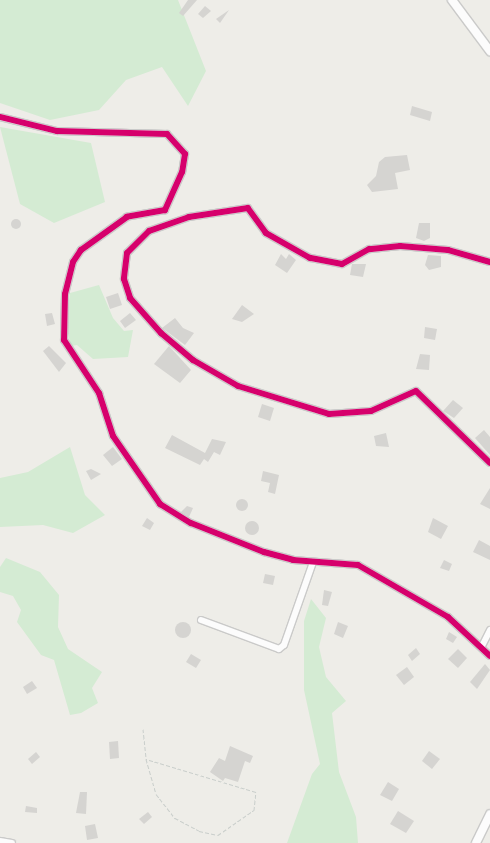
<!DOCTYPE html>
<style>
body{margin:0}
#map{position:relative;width:490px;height:843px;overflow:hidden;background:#eeede8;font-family:Commissioner,sans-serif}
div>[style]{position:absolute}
.green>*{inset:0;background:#d4ebd3}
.building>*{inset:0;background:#d5d4d1}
.round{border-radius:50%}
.path>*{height:1px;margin-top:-0.5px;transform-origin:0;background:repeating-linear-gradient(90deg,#c9cecb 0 4px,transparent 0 6px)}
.roads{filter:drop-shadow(1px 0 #cacac9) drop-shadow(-1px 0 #cacac9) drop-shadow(0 1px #cacac9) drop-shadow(0 -1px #cacac9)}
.minor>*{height:6px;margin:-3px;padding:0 3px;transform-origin:3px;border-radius:3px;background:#fcfcfc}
.secondary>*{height:8px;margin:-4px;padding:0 4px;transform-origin:4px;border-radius:4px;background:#fcfcfc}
.cycleway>*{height:6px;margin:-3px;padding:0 3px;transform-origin:3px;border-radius:3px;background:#d6006c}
span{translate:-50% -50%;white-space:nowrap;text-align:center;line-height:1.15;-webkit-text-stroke:3.5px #fff;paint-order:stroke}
</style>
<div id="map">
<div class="green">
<i style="clip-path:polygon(0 0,178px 0,206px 71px,188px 106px,162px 67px,126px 80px,99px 110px,50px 120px,0 103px)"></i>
<i style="clip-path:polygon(0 127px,91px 143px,105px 202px,54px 223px,20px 204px)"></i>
<i style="clip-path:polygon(99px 285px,113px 318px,124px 331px,133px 330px,128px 357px,93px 359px,77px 345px,71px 346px,66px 325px,70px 293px)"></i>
<i style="clip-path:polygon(70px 447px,85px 495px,105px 515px,73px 533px,43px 525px,0 527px,0 478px,28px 472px)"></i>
<i style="clip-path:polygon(6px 558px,40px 572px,59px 595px,58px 627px,68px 649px,102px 672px,92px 688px,98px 703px,81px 713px,70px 715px,54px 660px,41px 655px,17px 622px,21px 610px,13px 596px,0 592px,0 567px)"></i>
<i style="clip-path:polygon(311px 599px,326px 618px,319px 647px,326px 677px,346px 701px,332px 713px,339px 772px,356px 817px,358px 843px,287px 843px,312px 774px,320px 764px,304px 690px,304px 621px)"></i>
</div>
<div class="building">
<i style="clip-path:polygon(188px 0,197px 0,183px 16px,179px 13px)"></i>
<i style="clip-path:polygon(205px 6px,211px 11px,203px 18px,198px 14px)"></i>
<i style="clip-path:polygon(229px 10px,220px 23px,216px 19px)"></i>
<i style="clip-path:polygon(412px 106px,432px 112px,430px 121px,410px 115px)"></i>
<i style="clip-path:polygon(407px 155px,410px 170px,395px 173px,398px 189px,372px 192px,367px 185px,376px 176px,379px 162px,385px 157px)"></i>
<i class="round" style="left:11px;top:219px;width:10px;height:10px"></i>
<i style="clip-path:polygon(419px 223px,430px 223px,430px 238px,424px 241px,416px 238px)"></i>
<i style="clip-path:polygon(281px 254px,286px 259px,289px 254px,296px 260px,287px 273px,275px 265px)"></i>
<i style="clip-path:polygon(428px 255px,441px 256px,441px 267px,429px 270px,425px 265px)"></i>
<i style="clip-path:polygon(352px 264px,366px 264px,363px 277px,350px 275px)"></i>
<i style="clip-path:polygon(118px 293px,122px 305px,110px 309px,106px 297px)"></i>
<i style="clip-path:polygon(242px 305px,254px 314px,242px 322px,232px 319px)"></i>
<i style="clip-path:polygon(52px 313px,55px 324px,47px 326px,45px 314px)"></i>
<i style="clip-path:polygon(130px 313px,136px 320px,125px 328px,120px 321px)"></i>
<i style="clip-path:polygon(175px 318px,183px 328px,194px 333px,185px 345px,162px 328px)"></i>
<i style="clip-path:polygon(425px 327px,437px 329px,435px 340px,424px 338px)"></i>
<i style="clip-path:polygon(49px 346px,66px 363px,59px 372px,43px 351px)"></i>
<i style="clip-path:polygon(169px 346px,191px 370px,180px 383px,154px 364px)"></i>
<i style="clip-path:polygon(420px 354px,430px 355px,429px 370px,416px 369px)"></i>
<i style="clip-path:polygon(453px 400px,463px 408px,454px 418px,443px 411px)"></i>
<i style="clip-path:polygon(262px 404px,274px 408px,270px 421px,258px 417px)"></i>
<i style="clip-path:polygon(484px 430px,490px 437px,490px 455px,475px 438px)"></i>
<i style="clip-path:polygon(386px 433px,389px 447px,376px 446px,374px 436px)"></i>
<i style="clip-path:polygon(172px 435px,205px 453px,212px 439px,226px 442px,220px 455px,214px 452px,208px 462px,204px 459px,200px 465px,165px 448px)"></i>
<i style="clip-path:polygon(113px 447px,122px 459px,112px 466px,103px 455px)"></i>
<i style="clip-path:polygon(91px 469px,101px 474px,91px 480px,86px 471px)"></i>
<i style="clip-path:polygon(263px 471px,279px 475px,275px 494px,268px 492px,270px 483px,261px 481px)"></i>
<i style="clip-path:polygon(490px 488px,490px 509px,480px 504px)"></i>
<i class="round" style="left:236px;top:499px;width:12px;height:12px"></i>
<i style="clip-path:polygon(187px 506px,193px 508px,189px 517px,181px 512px)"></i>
<i style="clip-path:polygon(147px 518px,154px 523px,150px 530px,142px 526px)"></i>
<i style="clip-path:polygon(433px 518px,448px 526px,441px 539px,428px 532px)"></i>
<i class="round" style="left:245px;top:521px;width:14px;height:14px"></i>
<i style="clip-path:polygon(479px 540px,490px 546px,490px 560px,473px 552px)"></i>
<i style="clip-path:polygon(444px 560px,452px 564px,449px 571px,440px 568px)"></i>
<i style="clip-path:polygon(265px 574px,275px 576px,273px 585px,263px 583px)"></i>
<i style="clip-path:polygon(324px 590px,332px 592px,328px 606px,322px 605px)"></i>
<i class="round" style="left:175px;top:622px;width:16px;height:16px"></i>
<i style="clip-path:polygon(338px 622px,348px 626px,343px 638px,334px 634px)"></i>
<i style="clip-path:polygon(449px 632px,457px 637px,453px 643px,446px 639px)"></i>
<i style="clip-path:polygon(416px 648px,420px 654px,412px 661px,408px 655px)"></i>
<i style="clip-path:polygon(458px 649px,467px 658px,458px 668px,448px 659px)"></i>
<i style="clip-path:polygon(191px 654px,201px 660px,196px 668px,186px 662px)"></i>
<i style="clip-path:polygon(485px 664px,490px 670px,477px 689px,470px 682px)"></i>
<i style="clip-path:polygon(407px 667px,414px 677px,404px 685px,396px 675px)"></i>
<i style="clip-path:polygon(32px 681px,37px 688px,27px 694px,23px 687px)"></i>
<i style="clip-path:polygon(118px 741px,119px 758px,110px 759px,109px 742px)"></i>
<i style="clip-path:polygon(230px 746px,253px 756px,250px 763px,245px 761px,238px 782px,225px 778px,223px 781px,210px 772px,219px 758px,225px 761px)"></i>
<i style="clip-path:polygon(429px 751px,440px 759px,432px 769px,422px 761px)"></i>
<i style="clip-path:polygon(36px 752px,40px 757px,32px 764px,28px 759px)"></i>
<i style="clip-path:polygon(388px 782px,399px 789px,392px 801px,380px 795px)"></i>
<i style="clip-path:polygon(80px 792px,87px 792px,86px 814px,76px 813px)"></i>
<i style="clip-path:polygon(26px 806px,37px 808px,37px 813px,25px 812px)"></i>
<i style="clip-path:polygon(398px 811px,414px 821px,406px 833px,390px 824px)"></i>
<i style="clip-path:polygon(148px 812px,152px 817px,144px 824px,139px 819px)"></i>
<i style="clip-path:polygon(95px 824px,98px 838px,87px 840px,85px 826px)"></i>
</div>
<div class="path">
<i style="left:143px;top:729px;width:30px;rotate:84deg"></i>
<i style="left:146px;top:759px;width:36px;rotate:74deg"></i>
<i style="left:156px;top:794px;width:31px;rotate:52deg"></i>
<i style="left:175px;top:818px;width:27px;rotate:28deg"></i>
<i style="left:199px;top:831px;width:19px;rotate:12deg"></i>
<i style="left:218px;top:835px;width:44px;rotate:-34.8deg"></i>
<i style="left:254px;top:810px;width:18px;rotate:-84deg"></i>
<i style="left:256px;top:792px;width:115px;rotate:-163.3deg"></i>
</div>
<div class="roads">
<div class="minor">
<i style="left:0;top:117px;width:59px;rotate:13.8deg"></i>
<i style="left:57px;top:131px;width:110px;rotate:1.6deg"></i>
<i style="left:167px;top:134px;width:27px;rotate:48deg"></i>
<i style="left:185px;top:154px;width:18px;rotate:99deg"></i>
<i style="left:182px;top:172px;width:42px;rotate:114.1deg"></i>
<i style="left:165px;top:210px;width:39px;rotate:170deg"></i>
<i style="left:127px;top:217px;width:57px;rotate:144.3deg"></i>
<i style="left:81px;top:250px;width:14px;rotate:124deg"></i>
<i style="left:73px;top:262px;width:33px;rotate:104deg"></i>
<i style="left:65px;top:294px;width:46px;rotate:91.2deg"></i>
<i style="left:64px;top:340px;width:64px;rotate:56.6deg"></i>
<i style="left:99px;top:393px;width:45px;rotate:72deg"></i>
<i style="left:113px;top:436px;width:83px;rotate:55.3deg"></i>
<i style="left:160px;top:504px;width:36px;rotate:32deg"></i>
<i style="left:191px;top:523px;width:79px;rotate:21.7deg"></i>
<i style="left:264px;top:552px;width:30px;rotate:15deg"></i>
<i style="left:293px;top:560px;width:65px;rotate:4.4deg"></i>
<i style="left:358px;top:565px;width:104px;rotate:30deg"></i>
<i style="left:448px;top:617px;width:57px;rotate:42.9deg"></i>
<i style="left:490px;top:262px;width:44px;rotate:-164.1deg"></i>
<i style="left:448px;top:250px;width:48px;rotate:-175.2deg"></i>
<i style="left:400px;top:246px;width:31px;rotate:174deg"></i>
<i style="left:369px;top:249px;width:31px;rotate:151deg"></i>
<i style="left:342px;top:264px;width:33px;rotate:-169deg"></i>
<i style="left:310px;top:258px;width:51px;rotate:-150.4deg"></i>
<i style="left:266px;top:233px;width:31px;rotate:-126deg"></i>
<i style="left:248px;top:208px;width:60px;rotate:171.3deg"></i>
<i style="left:189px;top:217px;width:42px;rotate:160.7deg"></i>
<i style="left:149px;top:231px;width:31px;rotate:135deg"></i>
<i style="left:127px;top:253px;width:26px;rotate:97deg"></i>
<i style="left:124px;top:279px;width:20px;rotate:72deg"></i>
<i style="left:130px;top:298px;width:47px;rotate:48.5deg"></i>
<i style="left:161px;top:333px;width:42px;rotate:40.2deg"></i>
<i style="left:193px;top:360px;width:52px;rotate:30deg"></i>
<i style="left:238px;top:386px;width:95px;rotate:17.1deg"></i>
<i style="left:329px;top:414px;width:42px;rotate:-4.1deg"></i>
<i style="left:371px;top:411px;width:49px;rotate:-24deg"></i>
<i style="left:416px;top:391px;width:103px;rotate:44.2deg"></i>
<i style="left:201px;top:620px;width:83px;rotate:20.4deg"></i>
<i style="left:279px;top:649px;width:6px;rotate:-39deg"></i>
<i style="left:284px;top:645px;width:88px;rotate:-70.7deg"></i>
<i style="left:482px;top:646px;width:18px;rotate:-63deg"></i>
<i style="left:0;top:841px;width:12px;rotate:9deg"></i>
</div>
<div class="secondary">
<i style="left:452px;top:0;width:64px;rotate:53.3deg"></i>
<i style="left:476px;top:843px;width:32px;rotate:-64deg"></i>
</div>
</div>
<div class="cycleway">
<i style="left:0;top:117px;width:59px;rotate:13.8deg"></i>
<i style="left:57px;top:131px;width:110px;rotate:1.6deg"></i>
<i style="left:167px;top:134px;width:27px;rotate:48deg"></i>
<i style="left:185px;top:154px;width:18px;rotate:99deg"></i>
<i style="left:182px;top:172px;width:42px;rotate:114.1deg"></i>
<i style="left:165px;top:210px;width:39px;rotate:170deg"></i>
<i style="left:127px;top:217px;width:57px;rotate:144.3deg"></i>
<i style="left:81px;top:250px;width:14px;rotate:124deg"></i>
<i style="left:73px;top:262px;width:33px;rotate:104deg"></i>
<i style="left:65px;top:294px;width:46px;rotate:91.2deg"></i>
<i style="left:64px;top:340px;width:64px;rotate:56.6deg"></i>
<i style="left:99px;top:393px;width:45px;rotate:72deg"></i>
<i style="left:113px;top:436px;width:83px;rotate:55.3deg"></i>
<i style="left:160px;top:504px;width:36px;rotate:32deg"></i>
<i style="left:191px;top:523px;width:79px;rotate:21.7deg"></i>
<i style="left:264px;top:552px;width:30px;rotate:15deg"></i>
<i style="left:293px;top:560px;width:65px;rotate:4.4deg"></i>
<i style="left:358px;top:565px;width:104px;rotate:30deg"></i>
<i style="left:448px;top:617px;width:57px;rotate:42.9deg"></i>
<i style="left:490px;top:262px;width:44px;rotate:-164.1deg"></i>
<i style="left:448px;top:250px;width:48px;rotate:-175.2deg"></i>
<i style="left:400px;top:246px;width:31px;rotate:174deg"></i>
<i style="left:369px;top:249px;width:31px;rotate:151deg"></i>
<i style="left:342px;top:264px;width:33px;rotate:-169deg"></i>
<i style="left:310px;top:258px;width:51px;rotate:-150.4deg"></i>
<i style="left:266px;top:233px;width:31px;rotate:-126deg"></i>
<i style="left:248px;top:208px;width:60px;rotate:171.3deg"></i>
<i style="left:189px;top:217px;width:42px;rotate:160.7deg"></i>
<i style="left:149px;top:231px;width:31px;rotate:135deg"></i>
<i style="left:127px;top:253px;width:26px;rotate:97deg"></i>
<i style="left:124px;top:279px;width:20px;rotate:72deg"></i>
<i style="left:130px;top:298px;width:47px;rotate:48.5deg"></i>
<i style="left:161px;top:333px;width:42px;rotate:40.2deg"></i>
<i style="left:193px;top:360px;width:52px;rotate:30deg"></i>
<i style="left:238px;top:386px;width:95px;rotate:17.1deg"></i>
<i style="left:329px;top:414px;width:42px;rotate:-4.1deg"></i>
<i style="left:371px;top:411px;width:49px;rotate:-24deg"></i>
<i style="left:416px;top:391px;width:103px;rotate:44.2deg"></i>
</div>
</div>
